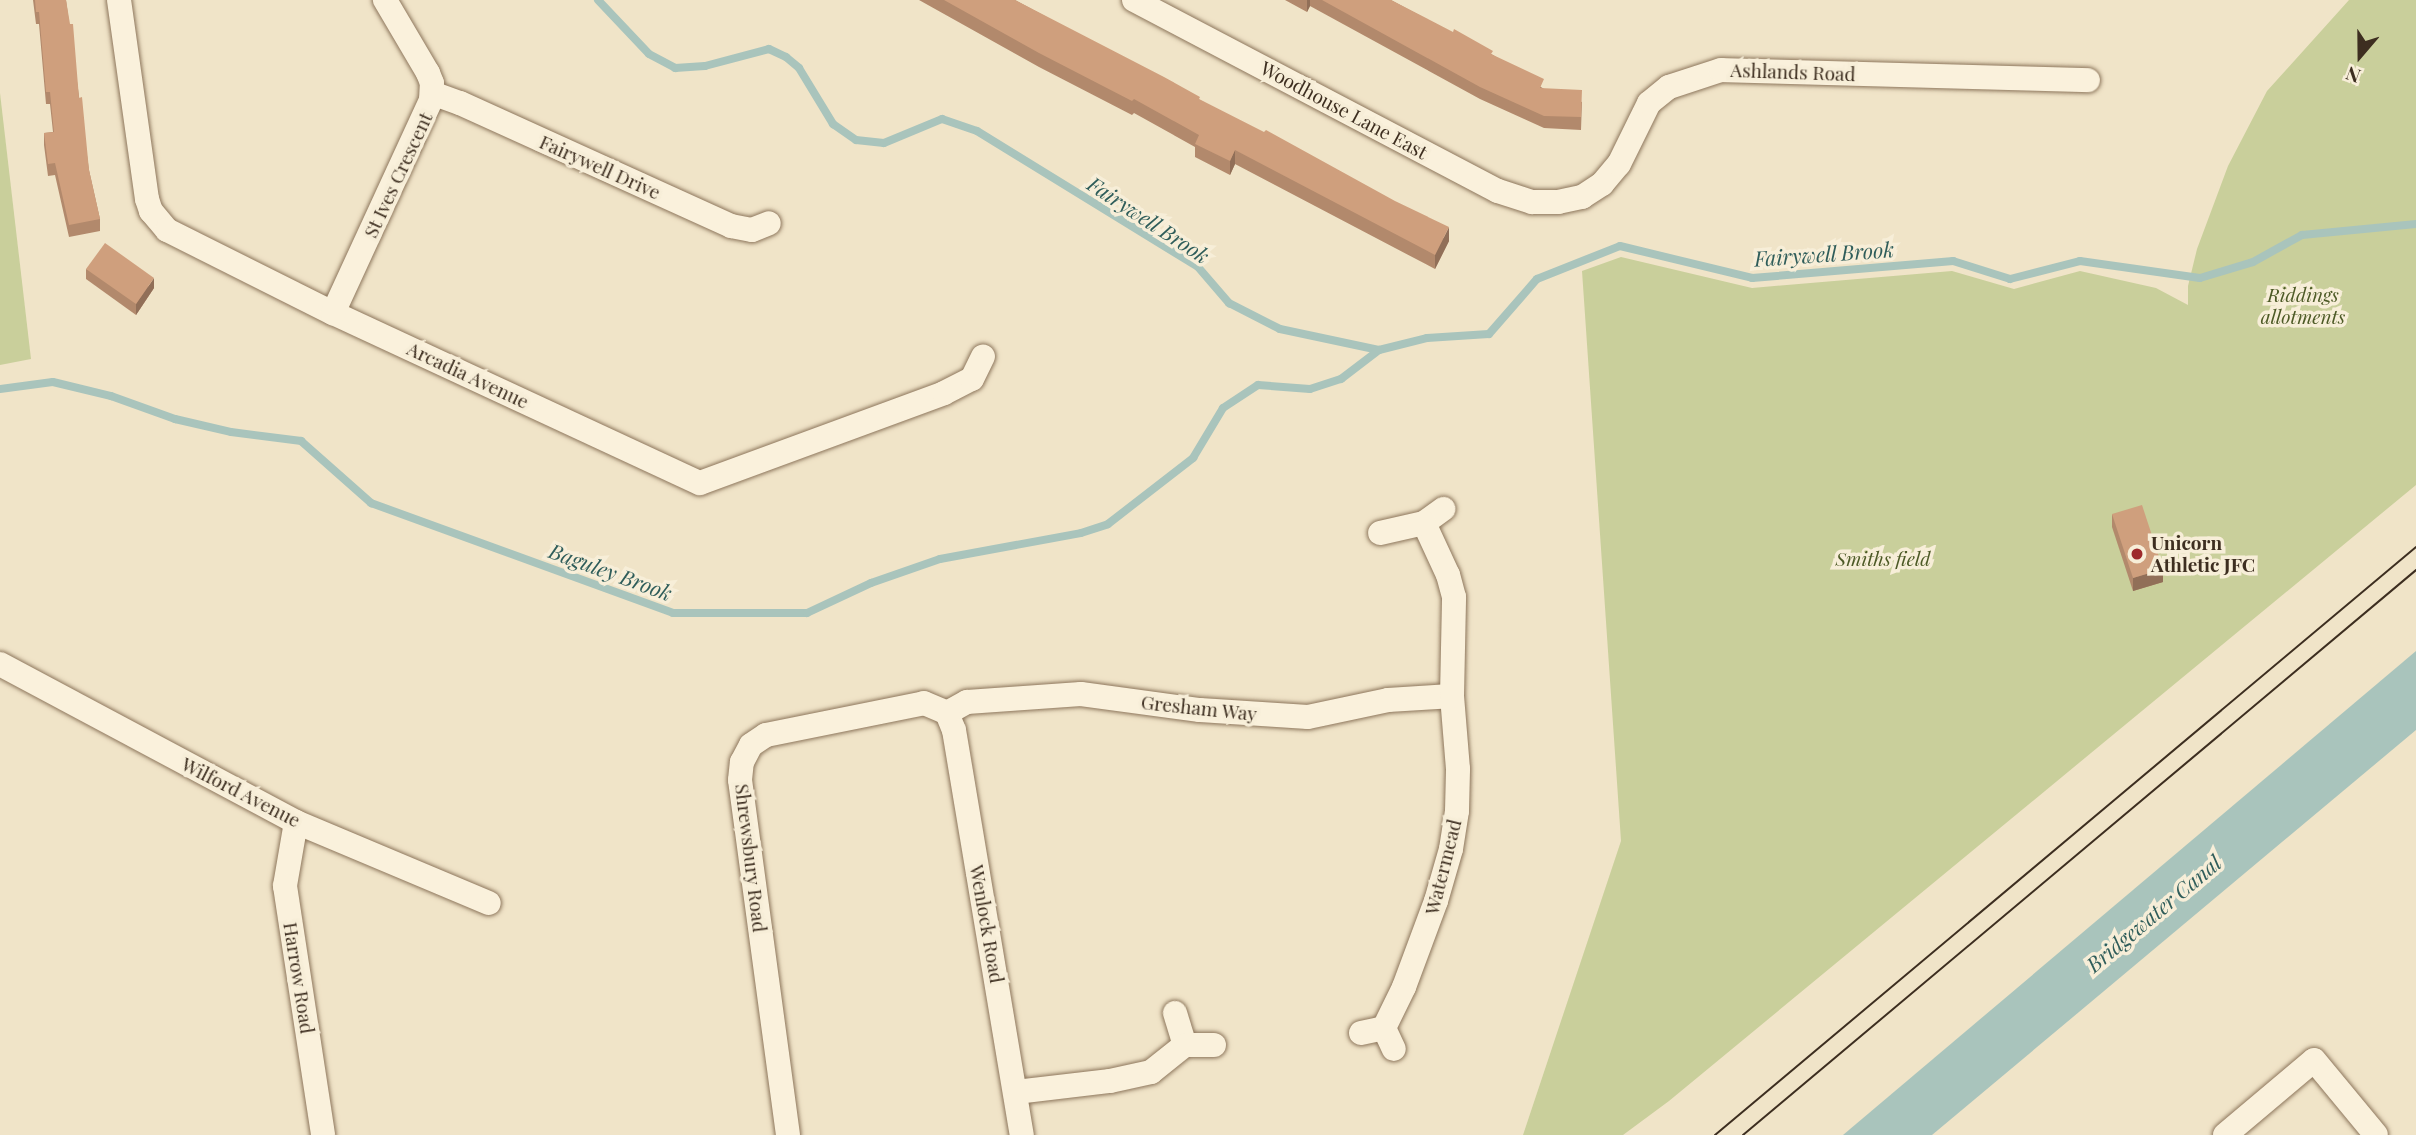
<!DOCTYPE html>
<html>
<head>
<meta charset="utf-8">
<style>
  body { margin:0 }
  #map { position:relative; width:2416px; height:1135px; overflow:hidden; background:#f0e4c8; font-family:"Playfair Display",serif }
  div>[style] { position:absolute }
  .green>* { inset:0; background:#c9cf9b }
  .water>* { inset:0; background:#a9c4bc }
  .stream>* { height:8px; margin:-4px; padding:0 4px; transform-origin:4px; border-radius:4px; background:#a9c4bc }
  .roads { filter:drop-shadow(0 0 2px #8d765c) drop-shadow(0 0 2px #8d765c) }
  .minor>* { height:24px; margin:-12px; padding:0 12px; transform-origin:12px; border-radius:12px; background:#faf1dc }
  .tram>* { height:2px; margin:-1px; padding:0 1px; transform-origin:1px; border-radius:1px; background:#3d2e20 }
  .wall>* { inset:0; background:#b2896c }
  .shaded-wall>* { inset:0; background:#916f58 }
  .building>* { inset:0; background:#cf9f7d }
  .dots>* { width:19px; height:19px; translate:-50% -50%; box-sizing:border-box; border:4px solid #f7eed8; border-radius:50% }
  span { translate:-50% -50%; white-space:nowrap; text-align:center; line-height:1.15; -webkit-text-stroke:7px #f7eed8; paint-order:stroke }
  .street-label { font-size:19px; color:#3d2e20 }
  .park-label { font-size:19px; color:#4d5a26; font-style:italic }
  .poi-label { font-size:19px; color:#3d2e20; font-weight:700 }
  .left { translate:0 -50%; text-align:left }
  .water-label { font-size:21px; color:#2f5d5a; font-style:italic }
  .north { position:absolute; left:2325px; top:21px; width:70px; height:70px; -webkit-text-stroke:5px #f7eed8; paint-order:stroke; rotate:200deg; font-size:19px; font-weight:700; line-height:28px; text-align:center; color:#3d2e20 }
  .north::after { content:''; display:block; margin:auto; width:24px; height:32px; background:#3d2e20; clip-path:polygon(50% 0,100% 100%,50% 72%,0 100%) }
</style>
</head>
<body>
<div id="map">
  <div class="green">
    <i style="clip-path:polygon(2349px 0,2416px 0,2416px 485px,1669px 1101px,1623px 1135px,1523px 1135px,1621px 841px,1582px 271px,1621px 257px,1752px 288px,1952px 271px,2014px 289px,2080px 271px,2156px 288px,2188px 305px,2188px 286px,2197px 249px,2228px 166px,2267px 91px)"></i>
    <i style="clip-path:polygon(0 93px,31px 359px,0 365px)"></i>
  </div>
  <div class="water">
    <i style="clip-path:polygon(2416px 651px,2416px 730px,1932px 1135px,1843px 1135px)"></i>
  </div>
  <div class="stream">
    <i style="left:598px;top:0;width:74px;rotate:46.6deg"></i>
    <i style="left:649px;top:54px;width:30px;rotate:28deg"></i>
    <i style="left:675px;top:68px;width:30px;rotate:-4deg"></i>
    <i style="left:705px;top:66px;width:66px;rotate:-14.9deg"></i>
    <i style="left:769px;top:49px;width:19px;rotate:25deg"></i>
    <i style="left:786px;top:57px;width:17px;rotate:40deg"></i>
    <i style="left:799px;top:68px;width:66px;rotate:58.7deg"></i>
    <i style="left:833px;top:124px;width:28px;rotate:35deg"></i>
    <i style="left:856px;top:140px;width:28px;rotate:6deg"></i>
    <i style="left:884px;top:143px;width:63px;rotate:-22.5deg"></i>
    <i style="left:942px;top:119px;width:37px;rotate:19deg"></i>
    <i style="left:977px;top:131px;width:259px;rotate:31.6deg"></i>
    <i style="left:1198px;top:267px;width:48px;rotate:49.3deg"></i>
    <i style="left:1229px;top:303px;width:57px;rotate:27deg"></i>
    <i style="left:1280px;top:329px;width:101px;rotate:12deg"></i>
    <i style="left:1379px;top:350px;width:49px;rotate:-14deg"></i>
    <i style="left:1427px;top:338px;width:62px;rotate:-3.7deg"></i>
    <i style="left:1489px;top:334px;width:73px;rotate:-48.9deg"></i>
    <i style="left:1537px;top:279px;width:89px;rotate:-21.7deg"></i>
    <i style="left:1620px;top:246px;width:136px;rotate:13.6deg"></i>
    <i style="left:1752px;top:278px;width:202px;rotate:-4.8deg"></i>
    <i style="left:1953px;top:261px;width:60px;rotate:17.5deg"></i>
    <i style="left:2010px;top:279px;width:72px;rotate:-14.4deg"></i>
    <i style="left:2080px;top:261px;width:121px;rotate:8.1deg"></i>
    <i style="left:2200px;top:278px;width:55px;rotate:-16.8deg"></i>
    <i style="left:2253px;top:262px;width:56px;rotate:-28.9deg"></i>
    <i style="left:2302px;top:235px;width:115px;rotate:-5.5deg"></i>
    <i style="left:0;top:389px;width:53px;rotate:-7.5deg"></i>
    <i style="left:53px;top:382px;width:60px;rotate:13.6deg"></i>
    <i style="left:111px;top:396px;width:68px;rotate:19.8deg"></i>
    <i style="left:175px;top:419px;width:57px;rotate:13.1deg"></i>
    <i style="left:231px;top:432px;width:71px;rotate:7.3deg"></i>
    <i style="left:301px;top:441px;width:94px;rotate:41.5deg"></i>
    <i style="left:371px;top:503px;width:321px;rotate:20deg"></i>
    <i style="left:673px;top:613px;width:134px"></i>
    <i style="left:807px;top:613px;width:71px;rotate:-25.1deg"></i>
    <i style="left:871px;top:583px;width:73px;rotate:-19.2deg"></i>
    <i style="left:940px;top:559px;width:143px;rotate:-10.4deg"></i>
    <i style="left:1081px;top:533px;width:28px;rotate:-18deg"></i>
    <i style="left:1108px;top:524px;width:108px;rotate:-37.8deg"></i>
    <i style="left:1193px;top:458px;width:58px;rotate:-59deg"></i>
    <i style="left:1223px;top:408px;width:42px;rotate:-33.3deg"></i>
    <i style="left:1258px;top:385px;width:52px;rotate:4.4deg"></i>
    <i style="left:1310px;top:389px;width:33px;rotate:-18deg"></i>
    <i style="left:1341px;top:379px;width:48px;rotate:-37.3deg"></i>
  </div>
  <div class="roads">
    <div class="minor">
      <i style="left:119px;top:0;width:201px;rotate:82deg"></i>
      <i style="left:147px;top:199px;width:13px;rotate:72deg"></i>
      <i style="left:151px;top:211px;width:25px;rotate:50deg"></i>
      <i style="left:167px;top:230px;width:186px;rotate:26.6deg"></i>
      <i style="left:333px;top:313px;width:404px;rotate:24.9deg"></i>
      <i style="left:700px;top:483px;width:260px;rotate:-20.2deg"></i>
      <i style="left:944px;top:393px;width:31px;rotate:-27deg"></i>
      <i style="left:972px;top:379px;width:25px;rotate:-64deg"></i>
      <i style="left:1134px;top:0;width:411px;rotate:27.7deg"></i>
      <i style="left:1498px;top:191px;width:36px;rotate:18deg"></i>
      <i style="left:1532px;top:202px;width:26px"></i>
      <i style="left:1558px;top:202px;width:25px;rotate:-12deg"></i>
      <i style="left:1582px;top:197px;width:24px;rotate:-33deg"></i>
      <i style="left:1602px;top:184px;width:26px;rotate:-50deg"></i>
      <i style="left:1619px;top:164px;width:68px;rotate:-63.8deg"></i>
      <i style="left:1649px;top:103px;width:26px;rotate:-39deg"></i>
      <i style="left:1669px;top:87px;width:55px;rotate:-18.1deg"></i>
      <i style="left:1721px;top:70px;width:367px;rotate:1.6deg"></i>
      <i style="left:432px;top:93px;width:30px;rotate:20deg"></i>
      <i style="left:460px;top:103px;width:298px;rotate:24.4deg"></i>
      <i style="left:731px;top:226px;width:21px;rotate:11deg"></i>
      <i style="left:752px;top:230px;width:18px;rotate:-22deg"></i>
      <i style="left:333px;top:313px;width:234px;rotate:-65.3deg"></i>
      <i style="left:431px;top:100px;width:17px;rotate:-87deg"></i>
      <i style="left:432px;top:83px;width:11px;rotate:-112deg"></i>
      <i style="left:428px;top:73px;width:85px;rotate:-120.5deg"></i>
      <i style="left:1424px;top:523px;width:24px;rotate:-36deg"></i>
      <i style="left:0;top:664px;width:336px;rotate:28.1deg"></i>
      <i style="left:296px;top:822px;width:209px;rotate:22.8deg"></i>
      <i style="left:947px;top:713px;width:23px;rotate:-29deg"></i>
      <i style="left:967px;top:702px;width:114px;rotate:-4deg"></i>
      <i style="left:1081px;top:694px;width:120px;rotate:7.7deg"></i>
      <i style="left:1200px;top:710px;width:108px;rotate:3.7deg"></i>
      <i style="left:1308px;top:717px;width:82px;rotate:-12deg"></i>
      <i style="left:1388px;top:700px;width:64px;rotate:-3.6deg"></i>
      <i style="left:947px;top:713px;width:18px;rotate:68deg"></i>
      <i style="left:954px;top:730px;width:411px;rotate:80.5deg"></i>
      <i style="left:296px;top:822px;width:65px;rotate:99.8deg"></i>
      <i style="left:285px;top:886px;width:252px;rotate:81.3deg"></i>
      <i style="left:1175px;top:1013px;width:34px;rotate:73deg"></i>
      <i style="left:1384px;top:1028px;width:23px;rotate:65deg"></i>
      <i style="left:1361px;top:1033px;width:24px;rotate:-12deg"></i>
      <i style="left:1384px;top:1028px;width:46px;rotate:-64deg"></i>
      <i style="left:1404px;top:987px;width:92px;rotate:-69.6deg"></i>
      <i style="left:1436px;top:901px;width:54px;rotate:-73.9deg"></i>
      <i style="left:1451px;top:849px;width:38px;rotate:-81deg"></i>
      <i style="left:1457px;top:811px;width:42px;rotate:-88.6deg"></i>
      <i style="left:1458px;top:769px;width:73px;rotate:-94.7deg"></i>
      <i style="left:1452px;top:696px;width:99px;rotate:-88.8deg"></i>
      <i style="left:1454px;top:597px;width:23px;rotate:-105deg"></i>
      <i style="left:1448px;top:575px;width:57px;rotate:-114.8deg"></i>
      <i style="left:1424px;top:523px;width:45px;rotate:167.2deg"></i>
      <i style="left:1016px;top:1092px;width:95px;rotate:-6.7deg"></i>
      <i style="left:1110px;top:1081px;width:42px;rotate:-12.4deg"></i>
      <i style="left:1151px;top:1072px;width:43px;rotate:-38.5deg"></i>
      <i style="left:1185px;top:1045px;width:29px"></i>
      <i style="left:788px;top:1135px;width:358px;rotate:-97.7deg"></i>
      <i style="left:740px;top:780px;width:18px;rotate:-84deg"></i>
      <i style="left:742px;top:762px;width:19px;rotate:-62deg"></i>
      <i style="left:751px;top:745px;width:18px;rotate:-34deg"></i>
      <i style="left:766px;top:735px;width:161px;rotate:-11.4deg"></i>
      <i style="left:924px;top:703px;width:25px;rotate:23deg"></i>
      <i style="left:2225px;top:1135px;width:116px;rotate:-40.1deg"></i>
      <i style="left:2314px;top:1060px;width:97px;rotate:50.4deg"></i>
    </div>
  </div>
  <div class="tram">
    <i style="left:1715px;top:1135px;width:915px;rotate:-39.99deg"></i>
    <i style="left:1743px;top:1135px;width:879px;rotate:-40.01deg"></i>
  </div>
  <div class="wall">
    <i style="clip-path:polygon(33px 0,66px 0,89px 170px,100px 219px,100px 231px,69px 237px,55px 175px,48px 176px,44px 145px,44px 133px,53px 132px,50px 104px,46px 104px,39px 24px,36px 24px)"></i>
    <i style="clip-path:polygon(919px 0,1015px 0,1200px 100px,1449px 241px,1435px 269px,1235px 164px,1230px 175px,1195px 157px,1195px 147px,1134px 113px,1132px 115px,1039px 67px)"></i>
    <i style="clip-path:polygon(1285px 0,1391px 0,1493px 55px,1544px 89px,1582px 102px,1581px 130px,1544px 128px,1480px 99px,1310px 6px,1307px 12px)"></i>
    <i style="clip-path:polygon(86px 269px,154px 288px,136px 315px,86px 279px)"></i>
    <i style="clip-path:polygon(2112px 514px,2163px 582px,2133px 591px,2112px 527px)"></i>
  </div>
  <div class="shaded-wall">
    <i style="clip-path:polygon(1307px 0,1310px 0,1310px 6px,1307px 12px)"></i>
    <i style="clip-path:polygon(1235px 150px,1235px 164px,1230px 175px,1230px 161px)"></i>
    <i style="clip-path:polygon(1449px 227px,1449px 241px,1435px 269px,1435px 255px)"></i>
    <i style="clip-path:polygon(154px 278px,154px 288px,136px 315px,136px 304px)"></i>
    <i style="clip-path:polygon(2163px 569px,2163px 582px,2133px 591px,2133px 578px)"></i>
  </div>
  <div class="building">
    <i style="clip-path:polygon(35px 0,66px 0,70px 24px,73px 24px,79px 98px,82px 97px,89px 170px,100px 219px,69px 225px,55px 163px,48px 164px,44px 133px,54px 132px,50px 92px,46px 92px,39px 12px,36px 12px)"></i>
    <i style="clip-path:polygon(944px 0,1015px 0,1164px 77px,1200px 97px,1199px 99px,1264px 132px,1266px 130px,1395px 201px,1449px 227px,1435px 255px,1235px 150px,1230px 161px,1195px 144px,1199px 135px,1134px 99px,1132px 101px,1039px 53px)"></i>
    <i style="clip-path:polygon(1322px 0,1391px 0,1453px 32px,1454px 29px,1493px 51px,1491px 54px,1544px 79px,1540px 88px,1582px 90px,1581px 117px,1544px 116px,1480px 87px)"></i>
    <i style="clip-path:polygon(105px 243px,154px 278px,136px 304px,86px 269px)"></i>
    <i style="clip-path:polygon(2142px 505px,2163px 569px,2133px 578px,2112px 514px)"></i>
  </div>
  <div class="dots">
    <i style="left:2137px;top:554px;background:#9e2a2b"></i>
  </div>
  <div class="street-label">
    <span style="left:1793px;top:72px;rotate:2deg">Ashlands Road</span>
    <span style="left:1344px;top:110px;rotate:28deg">Woodhouse Lane East</span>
    <span style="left:600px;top:167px;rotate:24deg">Fairywell Drive</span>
    <span style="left:398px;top:175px;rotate:-65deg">St Ives Crescent</span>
    <span style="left:468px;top:375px;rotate:25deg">Arcadia Avenue</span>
    <span style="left:1199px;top:708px;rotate:6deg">Gresham Way</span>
    <span style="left:241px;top:792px;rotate:27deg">Wilford Avenue</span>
    <span style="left:751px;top:858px;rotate:83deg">Shrewsbury Road</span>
    <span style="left:1443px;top:867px;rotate:-76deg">Watermead</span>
    <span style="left:987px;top:924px;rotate:80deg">Wenlock Road</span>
    <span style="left:299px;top:978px;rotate:81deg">Harrow Road</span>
  </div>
  <div class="park-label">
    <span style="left:2303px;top:306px">Riddings<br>allotments</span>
    <span style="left:1883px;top:559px">Smiths field</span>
  </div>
  <div class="poi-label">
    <span class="left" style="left:2151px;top:554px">Unicorn<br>Athletic JFC</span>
  </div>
  <div class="water-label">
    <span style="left:1149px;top:219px;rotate:33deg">Fairywell Brook</span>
    <span style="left:1824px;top:253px;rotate:-4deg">Fairywell Brook</span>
    <span style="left:611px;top:571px;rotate:20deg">Baguley Brook</span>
    <span style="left:2153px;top:913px;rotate:-40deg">Bridgewater Canal</span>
  </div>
  <div class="north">N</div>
</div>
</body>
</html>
